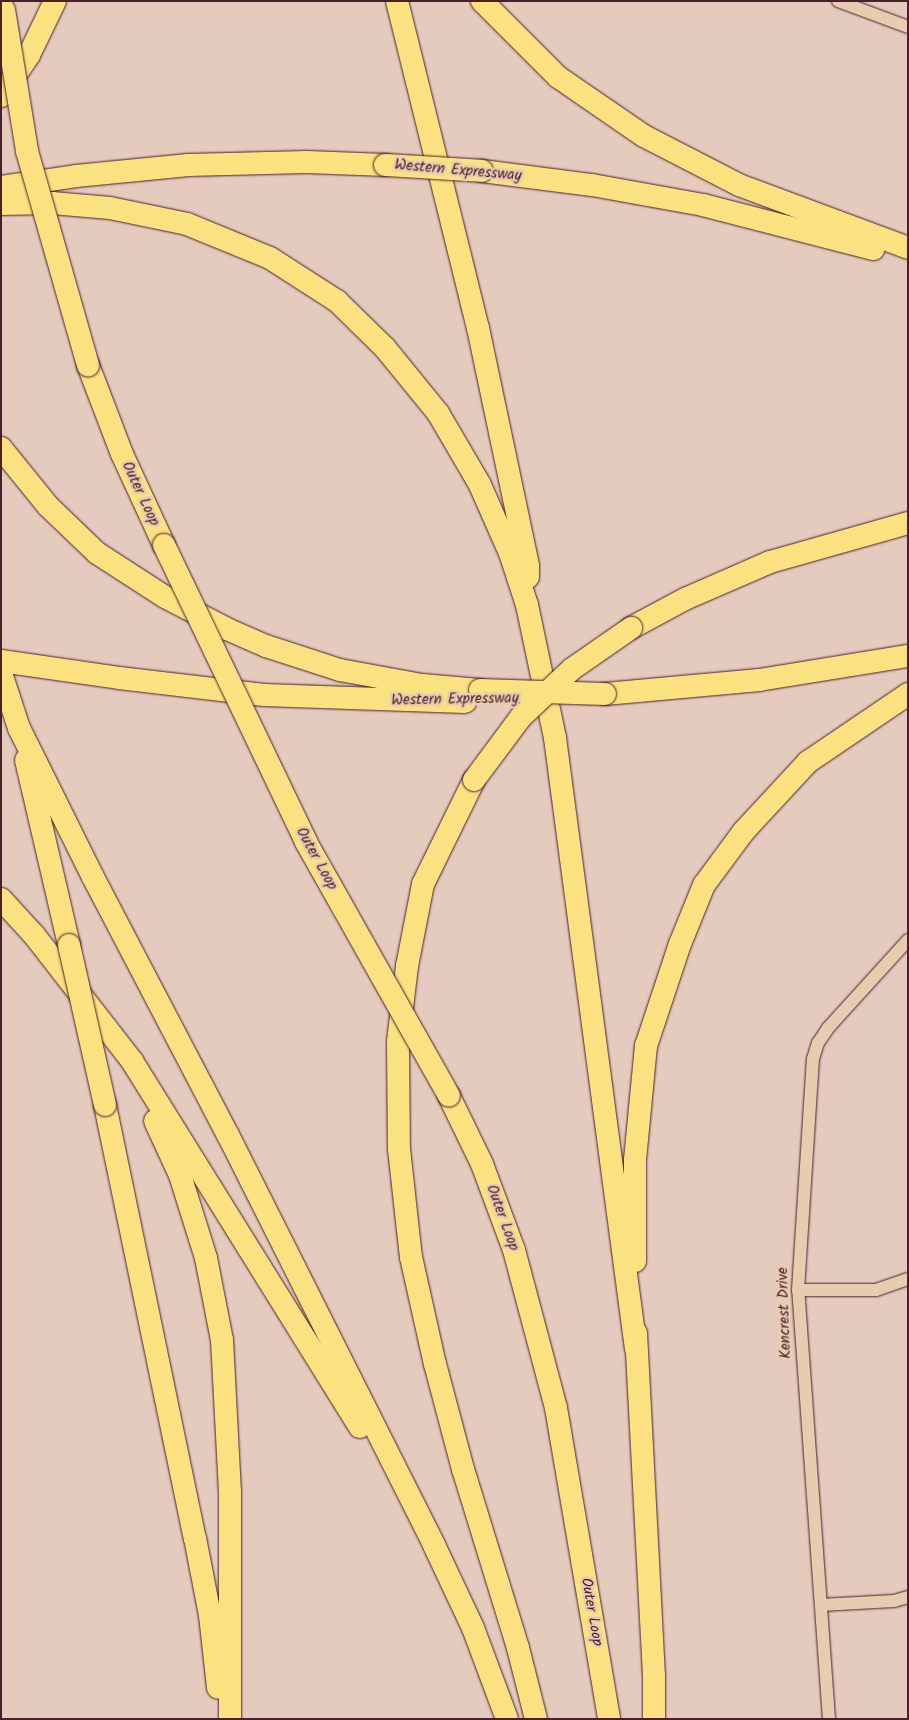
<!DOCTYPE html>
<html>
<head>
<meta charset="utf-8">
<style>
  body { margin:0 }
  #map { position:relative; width:909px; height:1720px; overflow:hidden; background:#e5cbbe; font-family:Kalam,sans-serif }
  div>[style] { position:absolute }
  .roads { filter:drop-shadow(0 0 1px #4a1f2b) drop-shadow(0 0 1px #4a1f2b) }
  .street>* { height:12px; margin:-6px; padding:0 6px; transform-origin:6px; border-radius:6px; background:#e8ccaf }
  .highway>* { height:22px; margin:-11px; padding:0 11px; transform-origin:11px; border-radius:11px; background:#fbe180 }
  .bridges { filter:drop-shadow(0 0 1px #4a1f2b) drop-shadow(0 0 1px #4a1f2b) }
  .highway-bridge>* { height:22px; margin:-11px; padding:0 11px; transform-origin:11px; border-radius:11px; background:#fbe180 }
  span { translate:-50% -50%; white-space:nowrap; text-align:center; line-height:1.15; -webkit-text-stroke:5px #e8ccaf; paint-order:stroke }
  .street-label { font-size:15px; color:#4a1f2b }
  .frame { position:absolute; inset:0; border:2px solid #4a1f2b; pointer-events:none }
</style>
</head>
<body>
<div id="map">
  <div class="roads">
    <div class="street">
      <i style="left:838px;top:1px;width:75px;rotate:20.4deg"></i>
      <i style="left:798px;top:1290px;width:78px"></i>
      <i style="left:876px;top:1290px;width:34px;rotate:-19deg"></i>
      <i style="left:821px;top:1605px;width:73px;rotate:-3.1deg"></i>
      <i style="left:894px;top:1601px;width:15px;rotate:-16deg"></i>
      <i style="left:829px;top:1719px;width:430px;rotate:-94.1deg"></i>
      <i style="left:798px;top:1290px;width:231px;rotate:-86.3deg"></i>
      <i style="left:813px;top:1059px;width:17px;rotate:-73deg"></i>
      <i style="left:818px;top:1043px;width:18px;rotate:-56deg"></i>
      <i style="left:828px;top:1028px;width:119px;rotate:-47.7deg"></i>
    </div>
    <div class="highway">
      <i style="left:397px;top:1px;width:337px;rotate:76.1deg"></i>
      <i style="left:478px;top:328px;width:243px;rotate:78.1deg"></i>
      <i style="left:528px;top:566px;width:11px;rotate:90deg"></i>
      <i style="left:482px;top:1px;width:107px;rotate:45deg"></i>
      <i style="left:558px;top:77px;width:104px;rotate:34.5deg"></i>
      <i style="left:644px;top:136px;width:107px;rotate:27.3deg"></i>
      <i style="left:739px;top:185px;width:180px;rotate:20.4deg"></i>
      <i style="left:1px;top:96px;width:50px;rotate:-55.7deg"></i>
      <i style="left:29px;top:55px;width:60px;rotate:-64.3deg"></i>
      <i style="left:482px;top:171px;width:111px;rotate:7.3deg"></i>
      <i style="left:592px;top:185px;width:113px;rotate:10.2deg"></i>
      <i style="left:703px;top:205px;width:176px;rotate:14.5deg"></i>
      <i style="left:1px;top:187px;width:76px;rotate:-8.3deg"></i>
      <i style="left:76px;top:176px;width:113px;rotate:-5.6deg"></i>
      <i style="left:188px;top:165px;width:119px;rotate:-1.4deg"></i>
      <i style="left:307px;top:162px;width:78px;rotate:2.2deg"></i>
      <i style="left:1px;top:204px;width:51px;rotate:-1.1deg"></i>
      <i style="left:52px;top:203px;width:58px;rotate:4.9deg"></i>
      <i style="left:110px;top:208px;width:79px;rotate:11.7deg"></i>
      <i style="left:187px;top:224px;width:90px;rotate:22.3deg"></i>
      <i style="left:270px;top:258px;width:80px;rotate:32.7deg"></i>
      <i style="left:337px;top:301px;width:67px;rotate:44.4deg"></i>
      <i style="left:385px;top:348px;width:84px;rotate:50.8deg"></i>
      <i style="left:438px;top:413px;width:83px;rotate:59.7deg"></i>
      <i style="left:480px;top:485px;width:74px;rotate:66.2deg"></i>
      <i style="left:510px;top:553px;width:55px;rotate:71.9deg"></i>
      <i style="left:527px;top:605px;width:136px;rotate:78.1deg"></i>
      <i style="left:555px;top:738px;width:616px;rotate:82.45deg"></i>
      <i style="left:88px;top:365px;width:95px;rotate:69.1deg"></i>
      <i style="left:122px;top:454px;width:100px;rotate:65.2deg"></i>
      <i style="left:1px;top:448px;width:75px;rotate:51deg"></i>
      <i style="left:48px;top:506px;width:68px;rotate:43.8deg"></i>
      <i style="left:97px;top:553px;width:81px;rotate:32.9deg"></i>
      <i style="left:165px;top:597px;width:70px;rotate:27.3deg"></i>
      <i style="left:227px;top:629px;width:43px;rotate:23.6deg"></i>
      <i style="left:266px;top:646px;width:78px;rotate:18deg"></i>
      <i style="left:340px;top:670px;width:83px;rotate:10.4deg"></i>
      <i style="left:422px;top:685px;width:58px;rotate:4.9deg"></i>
      <i style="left:631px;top:628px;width:61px;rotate:-28.2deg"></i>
      <i style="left:685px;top:599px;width:93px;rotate:-23.5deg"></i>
      <i style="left:770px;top:562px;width:143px;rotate:-15.8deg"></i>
      <i style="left:1px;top:661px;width:119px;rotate:8.2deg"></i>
      <i style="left:119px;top:678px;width:146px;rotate:6.7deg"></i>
      <i style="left:264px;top:695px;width:201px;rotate:2deg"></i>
      <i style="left:1px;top:673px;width:58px;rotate:71.9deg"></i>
      <i style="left:19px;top:728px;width:166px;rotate:63.6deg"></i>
      <i style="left:93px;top:877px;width:291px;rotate:62.4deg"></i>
      <i style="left:228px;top:1135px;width:459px;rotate:63.3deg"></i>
      <i style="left:434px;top:1545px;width:92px;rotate:64.8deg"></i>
      <i style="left:473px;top:1628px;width:97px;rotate:69.5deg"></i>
      <i style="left:605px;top:694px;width:155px;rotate:-5.2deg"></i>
      <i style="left:759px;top:680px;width:151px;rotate:-9.2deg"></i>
      <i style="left:26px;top:760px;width:190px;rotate:76.9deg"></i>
      <i style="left:474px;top:780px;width:116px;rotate:116.1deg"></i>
      <i style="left:423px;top:884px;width:84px;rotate:101deg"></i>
      <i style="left:407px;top:966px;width:77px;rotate:96.8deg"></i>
      <i style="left:398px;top:1042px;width:107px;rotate:89.5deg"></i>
      <i style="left:399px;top:1149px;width:109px;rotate:83.7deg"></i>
      <i style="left:411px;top:1257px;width:110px;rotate:77.4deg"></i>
      <i style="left:435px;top:1364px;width:109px;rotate:75.1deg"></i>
      <i style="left:463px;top:1469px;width:187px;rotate:72.9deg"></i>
      <i style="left:518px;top:1648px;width:73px;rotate:75.8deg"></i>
      <i style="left:1px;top:899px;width:49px;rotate:47.5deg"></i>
      <i style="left:34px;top:935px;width:160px;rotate:52.1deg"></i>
      <i style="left:132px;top:1061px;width:431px;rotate:58.1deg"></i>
      <i style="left:449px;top:1096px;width:76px;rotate:64.1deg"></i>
      <i style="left:482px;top:1164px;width:92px;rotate:69.6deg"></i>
      <i style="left:514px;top:1250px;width:163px;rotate:75.1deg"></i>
      <i style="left:556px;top:1408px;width:315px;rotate:80.3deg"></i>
      <i style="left:105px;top:1105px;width:442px;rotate:78.3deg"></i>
      <i style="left:195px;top:1538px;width:78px;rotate:79deg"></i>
      <i style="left:210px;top:1615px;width:73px;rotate:83.7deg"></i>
      <i style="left:155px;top:1121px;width:60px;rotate:65.2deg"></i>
      <i style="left:180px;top:1175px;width:87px;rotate:72.6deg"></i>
      <i style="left:206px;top:1258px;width:84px;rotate:79deg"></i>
      <i style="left:222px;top:1340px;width:152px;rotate:87deg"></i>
      <i style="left:230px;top:1492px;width:227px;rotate:90deg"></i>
      <i style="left:635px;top:1261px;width:101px;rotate:-90deg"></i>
      <i style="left:635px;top:1160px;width:115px;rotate:-84.5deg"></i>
      <i style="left:646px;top:1046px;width:108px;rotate:-71.6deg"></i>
      <i style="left:680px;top:944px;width:64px;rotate:-67.9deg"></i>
      <i style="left:704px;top:885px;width:67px;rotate:-53.5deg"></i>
      <i style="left:744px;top:831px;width:94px;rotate:-47.2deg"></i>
      <i style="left:808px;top:762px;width:121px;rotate:-34.2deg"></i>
      <i style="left:636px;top:1333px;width:343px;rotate:87deg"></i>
      <i style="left:654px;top:1676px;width:43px;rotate:90deg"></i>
    </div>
  </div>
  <div class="bridges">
    <div class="highway-bridge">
      <i style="left:4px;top:10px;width:143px;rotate:80.7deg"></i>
      <i style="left:27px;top:151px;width:223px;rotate:74.1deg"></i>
      <i style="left:385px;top:165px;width:97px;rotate:3.5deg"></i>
      <i style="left:164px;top:545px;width:329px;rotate:64.4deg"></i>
      <i style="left:306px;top:842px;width:291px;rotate:60.6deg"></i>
      <i style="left:480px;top:690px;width:125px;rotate:1.8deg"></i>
      <i style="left:474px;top:780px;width:79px;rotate:-53.3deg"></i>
      <i style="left:521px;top:717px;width:70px;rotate:-43.3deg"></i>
      <i style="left:572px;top:669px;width:72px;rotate:-34.8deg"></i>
      <i style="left:69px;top:945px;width:164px;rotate:77.3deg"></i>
    </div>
  </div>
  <div class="street-label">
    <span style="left:458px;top:171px;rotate:5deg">Western Expressway</span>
    <span style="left:140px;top:494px;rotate:65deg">Outer Loop</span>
    <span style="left:455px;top:700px;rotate:-1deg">Western Expressway</span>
    <span style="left:316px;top:859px;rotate:61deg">Outer Loop</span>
    <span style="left:502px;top:1218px;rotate:70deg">Outer Loop</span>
    <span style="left:785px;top:1313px;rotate:-92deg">Kencrest Drive</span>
    <span style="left:591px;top:1612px;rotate:80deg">Outer Loop</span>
  </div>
  <div class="frame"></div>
</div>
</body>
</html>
